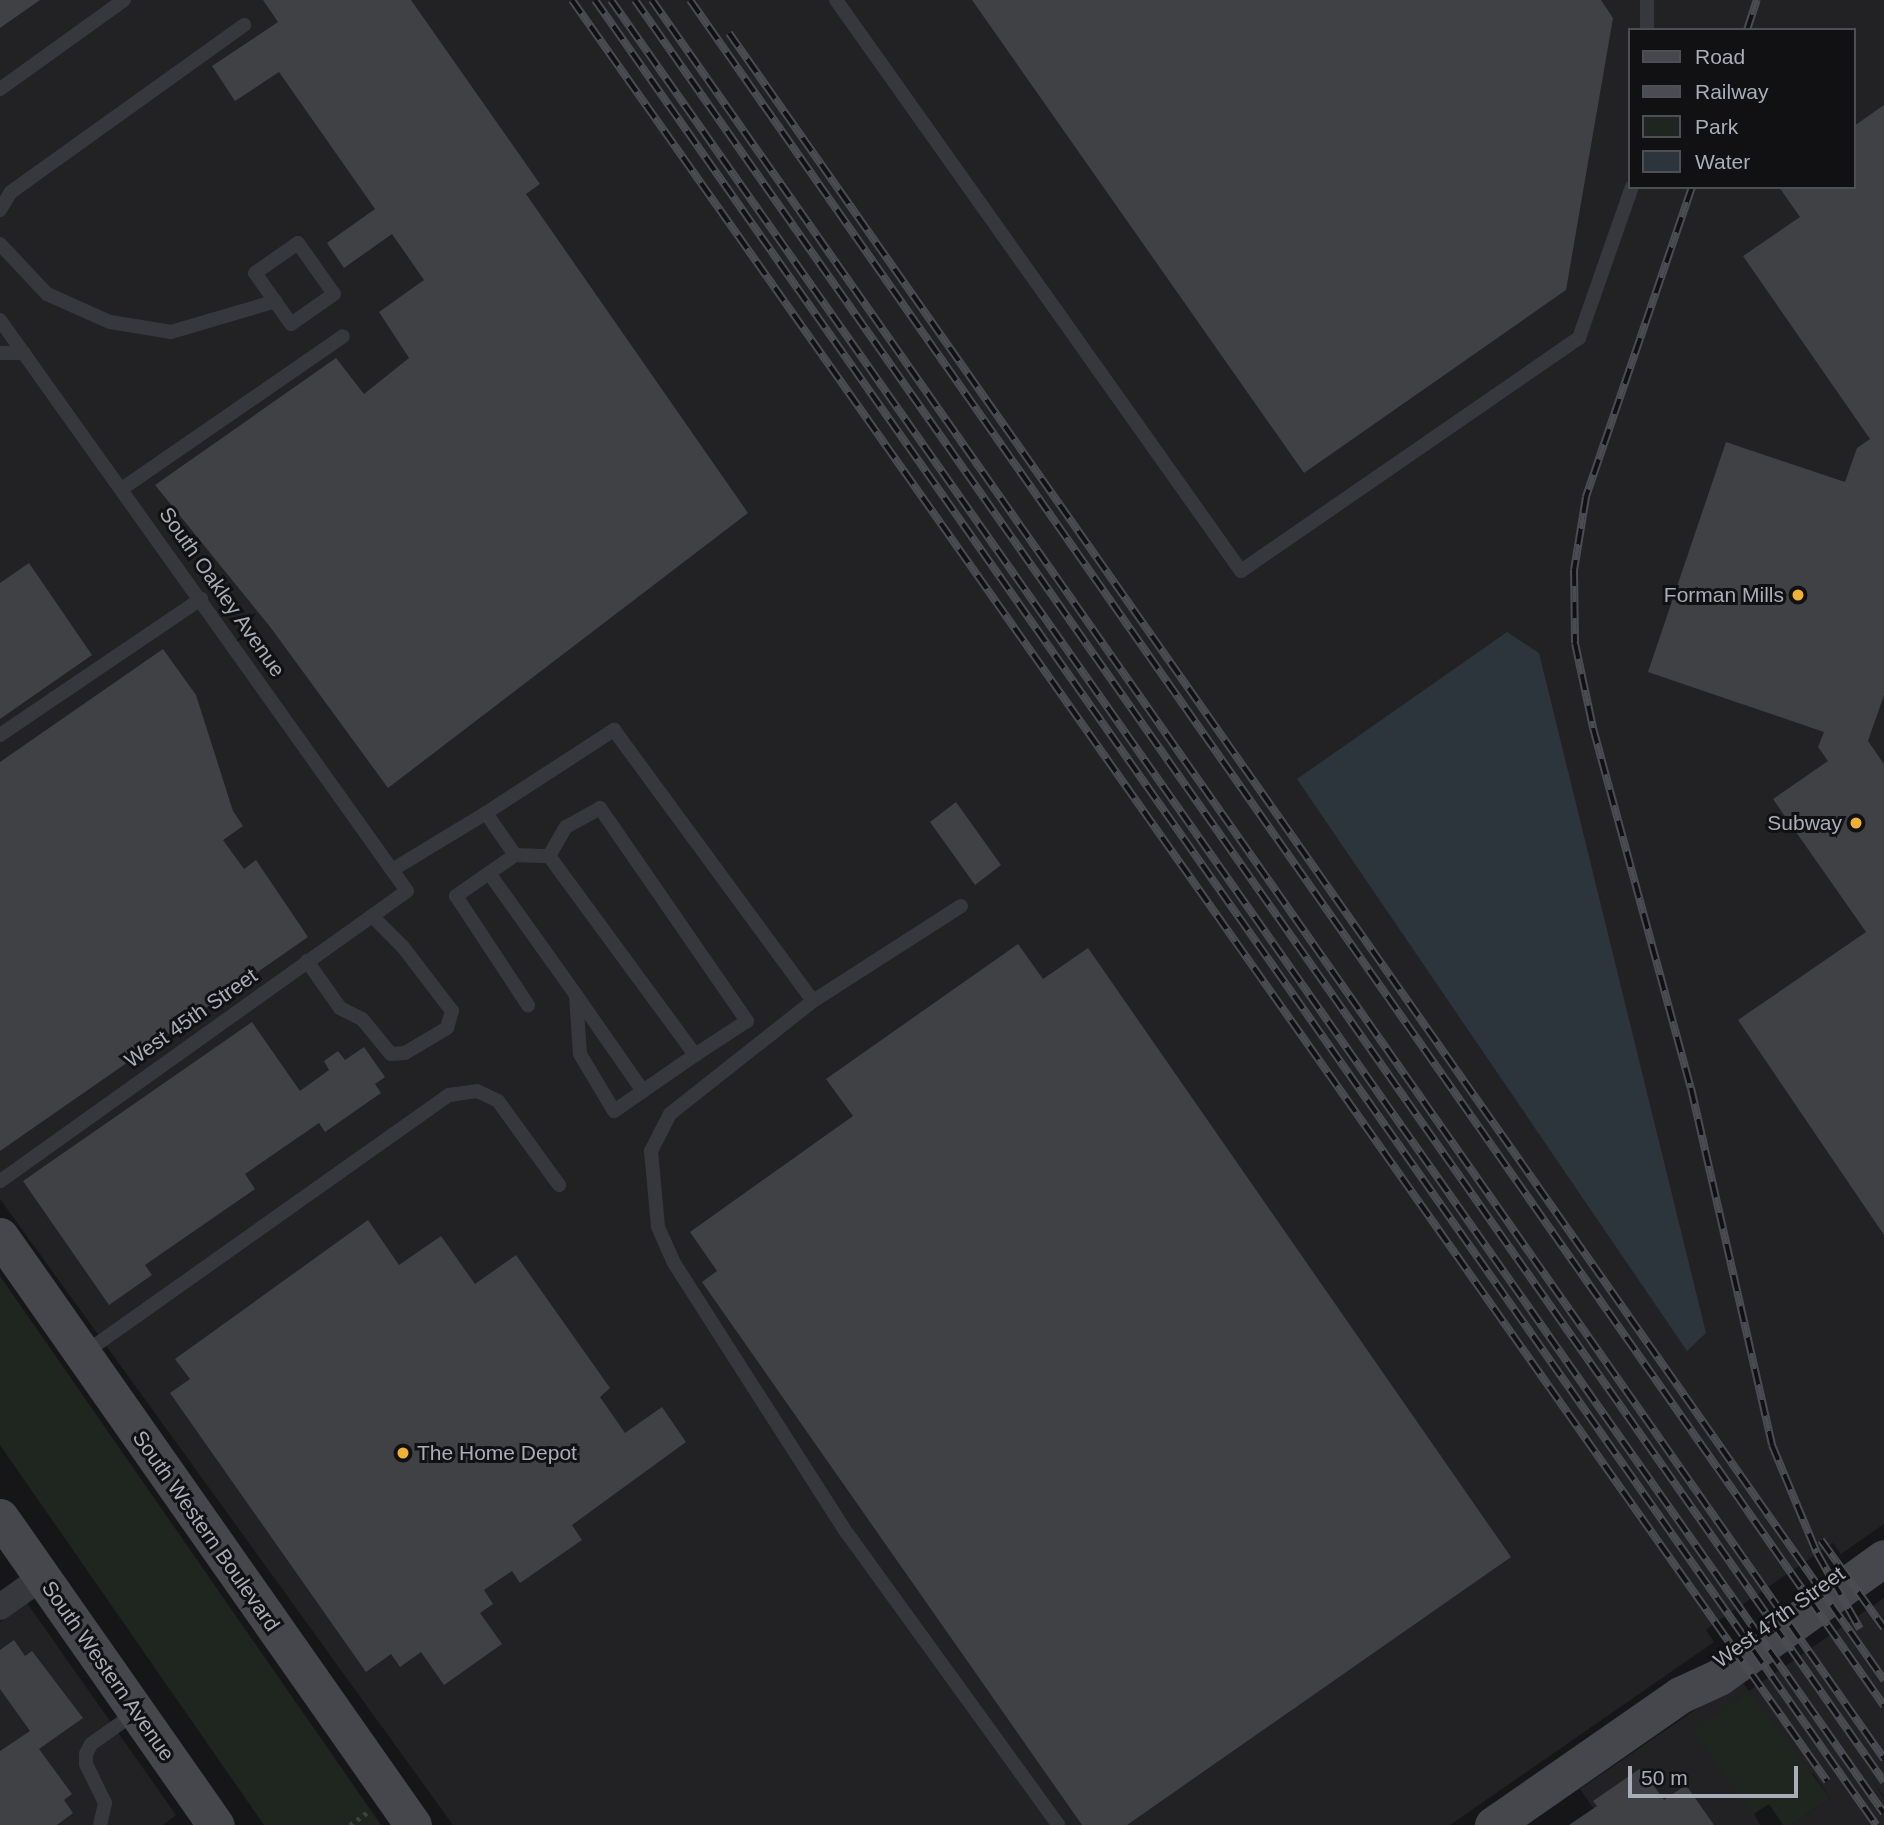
<!DOCTYPE html>
<html>
<head>
<meta charset="utf-8">
<style>
  body { margin:0 }
  #map { position:relative; width:1884px; height:1825px; overflow:hidden; background:#161618; font-family:Helvetica,sans-serif }
  div>[style] { position:absolute }
  .built>* { inset:0; background:#222225 }
  .green>* { inset:0; background:#1e261f }
  .water>* { inset:0; background:#2c353c }
  .building>* { inset:0; background:#404145 }
  .path>* { height:4.5px; margin-top:-2.25px; transform-origin:0; background:repeating-linear-gradient(90deg,#3d3f44 0 3.5px,transparent 0 8.5px) }
  .lane>* { height:14px; margin:-7px; padding:0 7px; transform-origin:7px; border-radius:7px; background:#37383d }
  .street>* { height:26px; margin:-13px; padding:0 13px; transform-origin:13px; border-radius:13px; background:#37383d }
  .secondary>* { height:37px; margin:-18.5px; padding:0 18.5px; transform-origin:18.5px; border-radius:18.5px; background:#45474d }
  .rail>* { height:8px; margin-top:-4px; transform-origin:0; background:repeating-linear-gradient(90deg,#111113 0 16px,#4a4c52 0 32px); box-sizing:border-box; border-block:2px solid #4a4c52 }
  .dots>* { width:19px; height:19px; translate:-50% -50%; box-sizing:border-box; border:4px solid #111113; border-radius:50% }
  span { translate:-50% -50%; white-space:nowrap; text-align:center; line-height:1.15; -webkit-text-stroke:6px #111113; paint-order:stroke }
  .street-label { font-size:21px; color:#a8adb8 }
  .poi-label { font-size:21px; color:#a8adb8 }
  .right { translate:-100% -50%; text-align:right }
  .left { translate:0 -50%; text-align:left }
  .legend { position:absolute; left:1628px; top:28px; width:228px; height:161px; box-sizing:border-box; background:#111113; border:2px solid #4d4f55; margin:0; padding:9px 12px; list-style:none; font-size:21px; color:#a8adb8 }
  .legend li { display:flex; align-items:center; gap:14px; height:35px }
  .legend b { width:35px; border:2px solid #4d4f55 }
  .scale { position:absolute; left:1628px; top:1766px; width:170px; height:32px; box-sizing:border-box; border:4px solid #a8adb8; border-top:0; padding-left:9px; font-size:21px; line-height:24px; white-space:nowrap; color:#a8adb8; -webkit-text-stroke:5px #111113; paint-order:stroke }
</style>
</head>
<body>
<div id="map">
  <div class="built">
    <i style="clip-path:polygon(evenodd,0 0,1884px 0,1884px 1524px,1841px 1554px,1833px 1543px,1718px 1621px,1706px 1630px,1714px 1642px,1450px 1825px,453px 1825px,0 1199px,0 0,1630px 30px,1854px 30px,1854px 187px,1630px 187px,1630px 30px)"></i>
    <i style="clip-path:polygon(1884px 1598px,1884px 1796px,1873px 1782px,1884px 1798px,1884px 1825px,1791px 1825px,1830px 1798px,1813px 1773px,1754px 1814px,1760px 1825px,1605px 1825px,1580px 1789px,1740px 1679px,1749px 1691px)"></i>
    <i style="clip-path:polygon(27px 1603px,176px 1815px,163px 1825px,0 1825px,0 1622px)"></i>
  </div>
  <div class="green">
    <i style="clip-path:polygon(0 1276px,381px 1825px,264px 1825px,0 1445px)"></i>
    <i style="clip-path:polygon(1749px 1691px,1830px 1798px,1791px 1825px,1783px 1825px,1769px 1804px,1753px 1814px,1694px 1731px)"></i>
  </div>
  <div class="water">
    <i style="clip-path:polygon(1507px 632px,1539px 653px,1706px 1333px,1687px 1351px,1297px 779px)"></i>
  </div>
  <div class="building">
    <i style="clip-path:polygon(0 0,40px 0,0 28px)"></i>
    <i style="clip-path:polygon(263px 0,411px 0,540px 184px,526px 194px,748px 513px,388px 788px,271px 628px,155px 485px,336px 358px,364px 394px,409px 358px,379px 312px,424px 280px,392px 234px,344px 268px,327px 243px,375px 209px,279px 72px,235px 101px,212px 66px,278px 22px)"></i>
    <i style="clip-path:polygon(972px 0,1601px 0,1613px 18px,1566px 290px,1304px 473px)"></i>
    <i style="clip-path:polygon(1884px 105px,1884px 695px,1868px 741px,1884px 764px,1884px 1235px,1738px 1020px,1866px 932px,1773px 799px,1828px 761px,1818px 747px,1824px 732px,1648px 672px,1726px 442px,1845px 482px,1857px 448px,1870px 439px,1743px 256px,1800px 217px,1779px 187px,1854px 187px,1854px 126px)"></i>
    <i style="clip-path:polygon(29px 563px,92px 655px,0 719px,0 583px)"></i>
    <i style="clip-path:polygon(163px 649px,196px 695px,233px 811px,243px 826px,223px 840px,244px 869px,256px 860px,308px 937px,0 1151px,0 762px)"></i>
    <i style="clip-path:polygon(956px 802px,1001px 865px,975px 885px,930px 822px)"></i>
    <i style="clip-path:polygon(1018px 944px,1043px 979px,1088px 948px,1511px 1557px,1127px 1825px,1082px 1825px,702px 1282px,717px 1271px,690px 1232px,853px 1116px,826px 1079px)"></i>
    <i style="clip-path:polygon(252px 1022px,300px 1091px,329px 1070px,324px 1061px,338px 1051px,345px 1060px,364px 1047px,385px 1077px,375px 1084px,381px 1093px,325px 1132px,319px 1123px,245px 1174px,255px 1189px,145px 1265px,152px 1275px,109px 1305px,23px 1181px)"></i>
    <i style="clip-path:polygon(368px 1220px,399px 1265px,441px 1236px,475px 1284px,516px 1255px,610px 1388px,600px 1397px,625px 1433px,662px 1407px,686px 1442px,572px 1525px,582px 1540px,520px 1583px,512px 1571px,484px 1590px,493px 1604px,480px 1613px,502px 1644px,444px 1685px,421px 1652px,400px 1667px,391px 1654px,366px 1672px,170px 1393px,190px 1379px,175px 1359px)"></i>
    <i style="clip-path:polygon(14px 1640px,25px 1656px,32px 1651px,83px 1718px,39px 1749px,72px 1794px,64px 1800px,73px 1813px,57px 1825px,0 1825px,0 1751px,30px 1731px,0 1689px,0 1650px)"></i>
    <i style="clip-path:polygon(1641px 1768px,1664px 1800px,1686px 1785px,1714px 1825px,1569px 1825px,1597px 1806px,1593px 1801px)"></i>
  </div>
  <div class="path">
    <i style="left:350px;top:1825px;width:24px;rotate:-36deg"></i>
  </div>
  <div class="lane">
    <i style="left:836px;top:0;width:700px;rotate:54.65deg"></i>
    <i style="left:1241px;top:571px;width:411px;rotate:-34.6deg"></i>
    <i style="left:1579px;top:338px;width:160px;rotate:-70.7deg"></i>
    <i style="left:1647px;top:0;width:30px;rotate:90deg"></i>
    <i style="left:0;top:89px;width:153px;rotate:-35.7deg"></i>
    <i style="left:0;top:210px;width:21px;rotate:-59deg"></i>
    <i style="left:11px;top:192px;width:287px;rotate:-35.6deg"></i>
    <i style="left:298px;top:243px;width:62px;rotate:54.8deg"></i>
    <i style="left:334px;top:294px;width:52px;rotate:145.1deg"></i>
    <i style="left:291px;top:324px;width:62px;rotate:-125.2deg"></i>
    <i style="left:255px;top:273px;width:52px;rotate:-34.9deg"></i>
    <i style="left:0;top:244px;width:69px;rotate:46.8deg"></i>
    <i style="left:47px;top:294px;width:69px;rotate:24deg"></i>
    <i style="left:110px;top:322px;width:62px;rotate:9.3deg"></i>
    <i style="left:171px;top:332px;width:109px;rotate:-16.4deg"></i>
    <i style="left:0;top:320px;width:701px;rotate:54.52deg"></i>
    <i style="left:407px;top:891px;width:500px;rotate:144.5deg"></i>
    <i style="left:0;top:353px;width:24px"></i>
    <i style="left:123px;top:488px;width:267px;rotate:-34.6deg"></i>
    <i style="left:0;top:735px;width:243px;rotate:-34.1deg"></i>
    <i style="left:486px;top:813px;width:153px;rotate:-33deg"></i>
    <i style="left:614px;top:730px;width:336px;rotate:53.7deg"></i>
    <i style="left:515px;top:855px;width:34px;rotate:2deg"></i>
    <i style="left:549px;top:856px;width:247px;rotate:53.7deg"></i>
    <i style="left:695px;top:1055px;width:63px;rotate:145.3deg"></i>
    <i style="left:549px;top:856px;width:34px;rotate:-60deg"></i>
    <i style="left:566px;top:827px;width:39px;rotate:-29deg"></i>
    <i style="left:600px;top:808px;width:259px;rotate:55.4deg"></i>
    <i style="left:747px;top:1021px;width:62px;rotate:146.8deg"></i>
    <i style="left:392px;top:870px;width:110px;rotate:-31.2deg"></i>
    <i style="left:486px;top:813px;width:51px;rotate:55.4deg"></i>
    <i style="left:515px;top:855px;width:72px;rotate:145.2deg"></i>
    <i style="left:456px;top:896px;width:131px;rotate:56.6deg"></i>
    <i style="left:489px;top:873px;width:150px;rotate:54.5deg"></i>
    <i style="left:576px;top:995px;width:117px;rotate:55.1deg"></i>
    <i style="left:643px;top:1091px;width:35px;rotate:145deg"></i>
    <i style="left:614px;top:1111px;width:66px;rotate:-120.8deg"></i>
    <i style="left:580px;top:1054px;width:59px;rotate:-93.9deg"></i>
    <i style="left:961px;top:906px;width:176px;rotate:147.3deg"></i>
    <i style="left:813px;top:1001px;width:182px;rotate:141.7deg"></i>
    <i style="left:670px;top:1114px;width:42px;rotate:117.2deg"></i>
    <i style="left:651px;top:1151px;width:76px;rotate:84.7deg"></i>
    <i style="left:658px;top:1227px;width:39px;rotate:66deg"></i>
    <i style="left:674px;top:1263px;width:321px;rotate:57.4deg"></i>
    <i style="left:847px;top:1533px;width:360px;rotate:54.1deg"></i>
    <i style="left:307px;top:961px;width:57px;rotate:54.9deg"></i>
    <i style="left:340px;top:1008px;width:25px;rotate:27deg"></i>
    <i style="left:362px;top:1019px;width:45px;rotate:50.4deg"></i>
    <i style="left:391px;top:1054px;width:14px;rotate:-4deg"></i>
    <i style="left:405px;top:1053px;width:49px;rotate:-30.8deg"></i>
    <i style="left:447px;top:1028px;width:18px;rotate:-74deg"></i>
    <i style="left:452px;top:1011px;width:81px;rotate:-127.4deg"></i>
    <i style="left:403px;top:947px;width:44px;rotate:-135deg"></i>
    <i style="left:83px;top:1354px;width:448px;rotate:-35.3deg"></i>
    <i style="left:449px;top:1095px;width:28px;rotate:-8deg"></i>
    <i style="left:477px;top:1091px;width:23px;rotate:25deg"></i>
    <i style="left:498px;top:1101px;width:104px;rotate:54deg"></i>
    <i style="left:100px;top:1825px;width:23px;rotate:-77deg"></i>
    <i style="left:105px;top:1803px;width:43px;rotate:-116deg"></i>
    <i style="left:86px;top:1764px;width:10px;rotate:-90deg"></i>
    <i style="left:86px;top:1754px;width:11px;rotate:-63deg"></i>
    <i style="left:91px;top:1744px;width:54px;rotate:-35.2deg"></i>
  </div>
  <div class="street">
    <i style="left:0;top:1607px;width:52px;rotate:-35.5deg"></i>
  </div>
  <div class="secondary">
    <i style="left:0;top:1236px;width:719px;rotate:54.96deg"></i>
    <i style="left:0;top:1517px;width:376px;rotate:55deg"></i>
    <i style="left:1493px;top:1825px;width:228px;rotate:-34.8deg"></i>
    <i style="left:1680px;top:1695px;width:43px;rotate:-24.8deg"></i>
    <i style="left:1719px;top:1677px;width:203px;rotate:-35.8deg"></i>
  </div>
  <div class="rail">
    <i style="left:572px;top:0;width:2179px;rotate:54.83deg"></i>
    <i style="left:595px;top:0;width:2230px;rotate:54.93deg"></i>
    <i style="left:611px;top:0;width:2215px;rotate:54.93deg"></i>
    <i style="left:635px;top:0;width:2176px;rotate:54.97deg"></i>
    <i style="left:652px;top:0;width:2148px;rotate:54.99deg"></i>
    <i style="left:690px;top:0;width:2082px;rotate:55.01deg"></i>
    <i style="left:1747px;top:30px;width:32px;rotate:-72deg"></i>
    <i style="left:729px;top:33px;width:2012px;rotate:54.96deg"></i>
    <i style="left:1692px;top:187px;width:328px;rotate:108.9deg"></i>
    <i style="left:1586px;top:497px;width:74px;rotate:99.3deg"></i>
    <i style="left:1574px;top:570px;width:73px;rotate:89.2deg"></i>
    <i style="left:1575px;top:643px;width:87px;rotate:78deg"></i>
    <i style="left:1593px;top:728px;width:373px;rotate:74.8deg"></i>
    <i style="left:1691px;top:1088px;width:366px;rotate:77.2deg"></i>
    <i style="left:1772px;top:1445px;width:117px;rotate:67.4deg"></i>
    <i style="left:1817px;top:1553px;width:87px;rotate:60.5deg"></i>
    <i style="left:1821px;top:1540px;width:108px;rotate:54.4deg"></i>
  </div>
  <div class="dots">
    <i style="left:1798px;top:595px;background:#f2b134"></i>
    <i style="left:1856px;top:823px;background:#f2b134"></i>
    <i style="left:403px;top:1453px;background:#f2b134"></i>
  </div>
  <div class="street-label">
    <span style="left:222px;top:592px;rotate:55deg">South Oakley Avenue</span>
    <span style="left:191px;top:1018px;rotate:-35deg">West 45th Street</span>
    <span style="left:206px;top:1531px;rotate:55deg">South Western Boulevard</span>
    <span style="left:1779px;top:1617px;rotate:-36deg">West 47th Street</span>
    <span style="left:108px;top:1671px;rotate:55deg">South Western Avenue</span>
  </div>
  <div class="poi-label">
    <span class="right" style="left:1784px;top:595px">Forman Mills</span>
    <span class="right" style="left:1842px;top:823px">Subway</span>
    <span class="left" style="left:417px;top:1453px">The Home Depot</span>
  </div>
  <ul class="legend">
  <li><b style="height:9px;background:#45474d"></b>Road</li>
  <li><b style="height:9px;background:#4a4c52"></b>Railway</li>
  <li><b style="height:19px;background:#1e261f"></b>Park</li>
  <li><b style="height:19px;background:#2c353c"></b>Water</li>
  </ul>
  <div class="scale">50 m</div>
</div>
</body>
</html>
